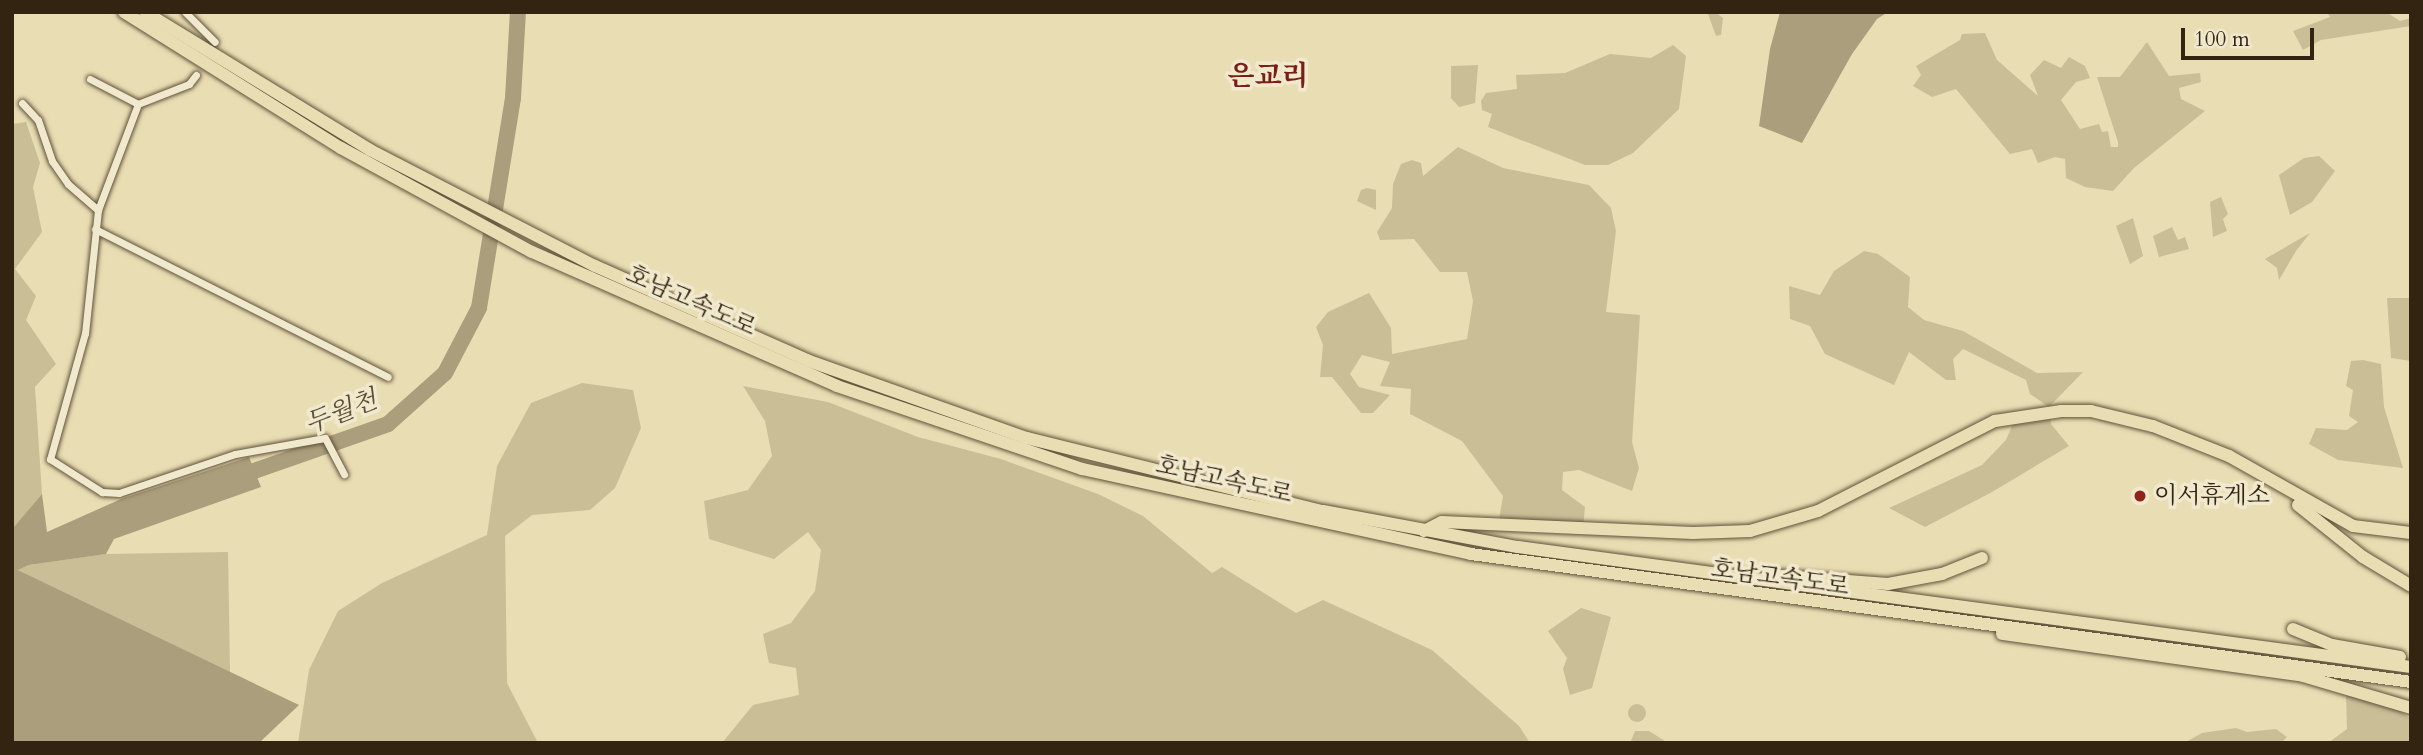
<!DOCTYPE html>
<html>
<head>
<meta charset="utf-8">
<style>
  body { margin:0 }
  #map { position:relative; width:2423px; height:755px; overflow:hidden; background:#e9ddb3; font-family:Cardo,"Noto Serif KR",serif }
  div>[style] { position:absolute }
  .green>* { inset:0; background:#cabe97 }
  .round { border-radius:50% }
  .water>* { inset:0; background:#ab9e7c }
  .river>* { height:16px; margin:-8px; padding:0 8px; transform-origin:8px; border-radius:8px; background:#ab9e7c }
  .roads { filter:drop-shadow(0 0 2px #60523a) drop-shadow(0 0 2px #60523a) }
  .street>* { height:7px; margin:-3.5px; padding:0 3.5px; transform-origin:3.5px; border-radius:3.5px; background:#f1e9ce }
  .highway>* { height:12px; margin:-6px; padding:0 6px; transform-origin:6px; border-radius:6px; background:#e9ddb3 }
  .dots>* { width:19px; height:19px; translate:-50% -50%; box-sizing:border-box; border:4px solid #f1e9ce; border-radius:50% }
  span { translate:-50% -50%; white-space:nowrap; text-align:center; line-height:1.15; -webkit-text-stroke:7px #f1e9ce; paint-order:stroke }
  .street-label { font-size:24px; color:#322411 }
  .poi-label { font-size:24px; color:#322411 }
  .left { translate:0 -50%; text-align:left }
  .water-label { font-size:26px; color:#5c4f36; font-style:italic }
  .quarter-label { font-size:28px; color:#7a1f14; font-weight:700 }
  .frame { position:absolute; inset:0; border:14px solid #322411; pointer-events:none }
  .scale { position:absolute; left:2181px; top:28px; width:133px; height:32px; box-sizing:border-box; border:4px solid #322411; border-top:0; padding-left:9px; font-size:21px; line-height:24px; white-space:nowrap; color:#322411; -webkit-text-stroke:5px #f1e9ce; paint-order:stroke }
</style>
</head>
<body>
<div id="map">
  <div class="green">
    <i style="clip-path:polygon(1715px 12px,1723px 18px,1721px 35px,1716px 36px,1708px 14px)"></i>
    <i style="clip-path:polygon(2327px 12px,2386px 12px,2400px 21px,2411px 18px,2411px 26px,2321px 40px,2303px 50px,2293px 31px,2330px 17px)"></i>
    <i style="clip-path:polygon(1985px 33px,1997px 60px,2038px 96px,2030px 75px,2044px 60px,2061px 68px,2069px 57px,2085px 66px,2090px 78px,2076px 82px,2061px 100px,2080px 129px,2099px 124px,2102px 132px,2108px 131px,2111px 147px,2118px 147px,2118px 142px,2097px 77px,2120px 77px,2147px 42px,2169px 76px,2200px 73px,2201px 82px,2179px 88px,2181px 99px,2205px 111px,2134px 168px,2113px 191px,2085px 187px,2066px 178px,2065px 159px,2055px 157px,2038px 163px,2032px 149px,2010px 154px,1956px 89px,1932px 97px,1913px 86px,1921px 75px,1916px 66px,1960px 40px,1962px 34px)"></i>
    <i style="clip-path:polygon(1673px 45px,1686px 56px,1679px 109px,1633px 153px,1608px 165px,1585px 165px,1488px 127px,1492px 114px,1482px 110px,1481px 101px,1486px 93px,1517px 89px,1516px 75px,1565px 73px,1610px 54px,1651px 58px)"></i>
    <i style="clip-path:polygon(1478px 65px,1475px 103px,1459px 107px,1451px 98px,1451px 66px)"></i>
    <i style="clip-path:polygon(26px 122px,40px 163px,33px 187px,42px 232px,15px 269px,36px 296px,26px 320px,56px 364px,35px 387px,42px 494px,12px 529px,12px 124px)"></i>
    <i style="clip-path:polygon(1458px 147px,1503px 168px,1589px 185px,1611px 208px,1616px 231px,1606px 312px,1640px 315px,1632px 442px,1639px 468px,1632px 491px,1579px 470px,1563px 472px,1562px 490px,1585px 507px,1583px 529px,1499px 520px,1503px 496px,1462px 441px,1410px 414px,1411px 389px,1380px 386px,1390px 362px,1362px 355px,1350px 374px,1359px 387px,1390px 395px,1373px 413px,1361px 413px,1332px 377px,1320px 377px,1323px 345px,1316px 327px,1328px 312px,1369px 293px,1391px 328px,1392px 354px,1467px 339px,1473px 301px,1467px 272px,1440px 272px,1414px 239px,1380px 240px,1377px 232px,1392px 208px,1393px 184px,1401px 164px,1412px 160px,1421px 163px,1423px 176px)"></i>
    <i style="clip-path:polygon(2319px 156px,2335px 171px,2312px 202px,2290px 215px,2279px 175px,2304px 158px)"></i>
    <i style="clip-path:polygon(1367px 188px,1376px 190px,1376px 210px,1357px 201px,1361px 190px)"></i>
    <i style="clip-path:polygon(2221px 197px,2228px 214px,2223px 219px,2227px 231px,2213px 237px,2210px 202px)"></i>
    <i style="clip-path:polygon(2133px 218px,2143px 256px,2130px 264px,2116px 226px)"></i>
    <i style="clip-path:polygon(2172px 227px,2178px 240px,2185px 237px,2189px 249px,2159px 257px,2153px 236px)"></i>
    <i style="clip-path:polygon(2310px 233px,2296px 251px,2279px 280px,2277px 268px,2265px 259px)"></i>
    <i style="clip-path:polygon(1864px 251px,1878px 254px,1910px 277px,1908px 307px,1924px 320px,1963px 331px,2037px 373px,2083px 372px,2049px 407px,2030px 394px,2026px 380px,1963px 349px,1953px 359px,1956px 380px,1946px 380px,1909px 352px,1894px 385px,1825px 354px,1810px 326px,1790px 319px,1789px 286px,1820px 295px,1834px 271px)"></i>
    <i style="clip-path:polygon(2387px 298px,2411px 298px,2411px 361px,2391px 358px)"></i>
    <i style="clip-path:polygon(2363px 360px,2381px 364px,2384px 407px,2403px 468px,2338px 460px,2309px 444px,2316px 428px,2347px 430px,2358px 422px,2349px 416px,2353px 390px,2346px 386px,2351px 361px)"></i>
    <i style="clip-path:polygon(582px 383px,633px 390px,641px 428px,615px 488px,590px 510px,532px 515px,505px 536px,507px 683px,538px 743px,298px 743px,309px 670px,338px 611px,382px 583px,487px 535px,497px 466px,531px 403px)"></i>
    <i style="clip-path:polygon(743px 386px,828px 402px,918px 437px,1001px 459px,1098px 494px,1143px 516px,1212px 573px,1222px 567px,1296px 613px,1323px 600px,1432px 650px,1519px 726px,1530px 743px,722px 743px,753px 705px,799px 695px,796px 668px,769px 663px,763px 634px,791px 623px,815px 591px,821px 550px,808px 532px,774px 559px,709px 539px,704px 501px,748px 490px,772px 456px,765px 421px)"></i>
    <i style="clip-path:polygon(2050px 415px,2051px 424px,2069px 446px,1992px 492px,1925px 527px,1889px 508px,1982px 465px,2006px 440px,2015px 419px)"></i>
    <i style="clip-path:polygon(228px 552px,230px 672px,18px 570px,29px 565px,105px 554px)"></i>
    <i style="clip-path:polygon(1581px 608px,1611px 617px,1592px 688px,1570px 695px,1563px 669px,1567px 658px,1548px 631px)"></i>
    <i style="clip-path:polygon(2346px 694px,2385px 701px,2411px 719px,2411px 743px,2328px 743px,2347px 729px)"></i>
    <i class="round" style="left:1628px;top:704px;width:18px;height:18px"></i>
    <i style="clip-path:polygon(2236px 728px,2247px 732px,2276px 729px,2287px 737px,2281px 743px,2184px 743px,2202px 733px)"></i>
    <i style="clip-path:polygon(1635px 731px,1649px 731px,1668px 743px,1630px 743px)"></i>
  </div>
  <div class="water">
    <i style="clip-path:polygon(1780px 12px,1888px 12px,1877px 19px,1852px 54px,1802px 143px,1759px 126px,1770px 49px)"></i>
    <i style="clip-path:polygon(249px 457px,261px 487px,114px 539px,106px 554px,29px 565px,18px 570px,299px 705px,259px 743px,12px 743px,12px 529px,42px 494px,47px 532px,121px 499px)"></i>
  </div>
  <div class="river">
    <i style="left:237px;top:477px;width:160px;rotate:-19.3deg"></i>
    <i style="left:388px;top:424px;width:76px;rotate:-41.8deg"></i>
    <i style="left:445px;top:373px;width:73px;rotate:-62.4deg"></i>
    <i style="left:479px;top:308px;width:213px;rotate:-80.8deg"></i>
    <i style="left:513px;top:98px;width:86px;rotate:-86.7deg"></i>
  </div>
  <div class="roads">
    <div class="street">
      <i style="left:185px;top:12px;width:42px;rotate:45deg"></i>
      <i style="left:196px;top:75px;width:11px;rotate:128deg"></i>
      <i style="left:189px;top:84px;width:55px;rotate:158.6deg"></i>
      <i style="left:138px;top:104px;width:113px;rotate:110.7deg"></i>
      <i style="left:98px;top:210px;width:124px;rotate:96deg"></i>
      <i style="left:85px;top:333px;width:131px;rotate:105.5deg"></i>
      <i style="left:50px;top:459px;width:62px;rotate:32.4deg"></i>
      <i style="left:102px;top:492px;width:17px;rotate:3deg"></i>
      <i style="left:119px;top:493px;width:122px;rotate:-18.6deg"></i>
      <i style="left:235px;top:454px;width:91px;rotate:-10.1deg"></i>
      <i style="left:325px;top:438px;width:41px;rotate:62.2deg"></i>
      <i style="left:90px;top:79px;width:54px;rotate:27.5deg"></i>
      <i style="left:22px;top:103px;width:23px;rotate:47deg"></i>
      <i style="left:38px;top:120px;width:43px;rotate:71.1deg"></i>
      <i style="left:52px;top:161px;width:28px;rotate:55deg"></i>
      <i style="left:68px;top:184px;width:40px;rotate:41deg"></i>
      <i style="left:95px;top:229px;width:328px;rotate:26.8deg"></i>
    </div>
    <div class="highway">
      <i style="left:124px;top:12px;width:256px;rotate:32.1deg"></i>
      <i style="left:341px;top:148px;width:217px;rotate:28.6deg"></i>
      <i style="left:532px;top:252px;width:333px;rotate:23.7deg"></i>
      <i style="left:837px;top:386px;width:259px;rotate:18.7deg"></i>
      <i style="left:1082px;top:469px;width:398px;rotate:12.3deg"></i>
      <i style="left:1471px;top:554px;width:949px;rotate:7.75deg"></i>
      <i style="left:145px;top:12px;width:264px;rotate:31.5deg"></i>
      <i style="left:370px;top:150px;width:253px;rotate:27.3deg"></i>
      <i style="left:595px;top:266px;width:234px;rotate:23.9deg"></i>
      <i style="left:809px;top:361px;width:231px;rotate:19.5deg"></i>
      <i style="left:1027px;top:438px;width:305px;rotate:13.9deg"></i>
      <i style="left:1323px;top:511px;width:198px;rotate:10.5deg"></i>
      <i style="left:1518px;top:547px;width:901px;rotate:7.65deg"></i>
      <i style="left:2298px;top:505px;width:83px;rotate:38.7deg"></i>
      <i style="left:2363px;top:557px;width:56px;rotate:31.1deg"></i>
      <i style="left:1424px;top:531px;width:20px;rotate:-27deg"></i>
      <i style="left:1442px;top:522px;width:251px;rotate:2.5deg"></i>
      <i style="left:1693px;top:533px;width:57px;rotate:-2deg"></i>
      <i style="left:1750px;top:531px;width:71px;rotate:-16.4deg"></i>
      <i style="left:1818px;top:511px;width:199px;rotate:-27deg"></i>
      <i style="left:1995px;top:421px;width:67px;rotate:-8.6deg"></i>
      <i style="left:2061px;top:411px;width:30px"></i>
      <i style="left:2091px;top:411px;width:64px;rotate:13.6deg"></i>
      <i style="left:2153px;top:426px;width:82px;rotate:21.5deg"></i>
      <i style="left:2229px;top:456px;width:142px;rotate:29.4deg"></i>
      <i style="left:2353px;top:526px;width:58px;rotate:6.9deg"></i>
      <i style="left:1781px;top:576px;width:107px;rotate:4.3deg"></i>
      <i style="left:1888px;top:584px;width:55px;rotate:-10.5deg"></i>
      <i style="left:1942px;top:574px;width:43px;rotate:-21.8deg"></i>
      <i style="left:2293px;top:629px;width:42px;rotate:22.3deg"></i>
      <i style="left:2332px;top:645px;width:69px;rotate:10deg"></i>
      <i style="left:2002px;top:634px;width:304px;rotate:7.9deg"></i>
      <i style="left:2303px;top:676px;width:113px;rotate:16.5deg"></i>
    </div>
  </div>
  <div class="dots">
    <i style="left:2140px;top:496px;background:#8f2418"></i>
  </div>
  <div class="street-label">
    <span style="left:691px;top:301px;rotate:24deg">호남고속도로</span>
    <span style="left:1224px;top:480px;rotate:13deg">호남고속도로</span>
    <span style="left:1780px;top:578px;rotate:8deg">호남고속도로</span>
  </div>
  <div class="poi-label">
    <span class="left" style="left:2154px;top:496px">이서휴게소</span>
  </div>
  <div class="water-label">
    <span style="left:341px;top:412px;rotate:-21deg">두월천</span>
  </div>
  <div class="quarter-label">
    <span style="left:1268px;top:76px">은교리</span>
  </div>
  <div class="frame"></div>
  <div class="scale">100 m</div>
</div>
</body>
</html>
